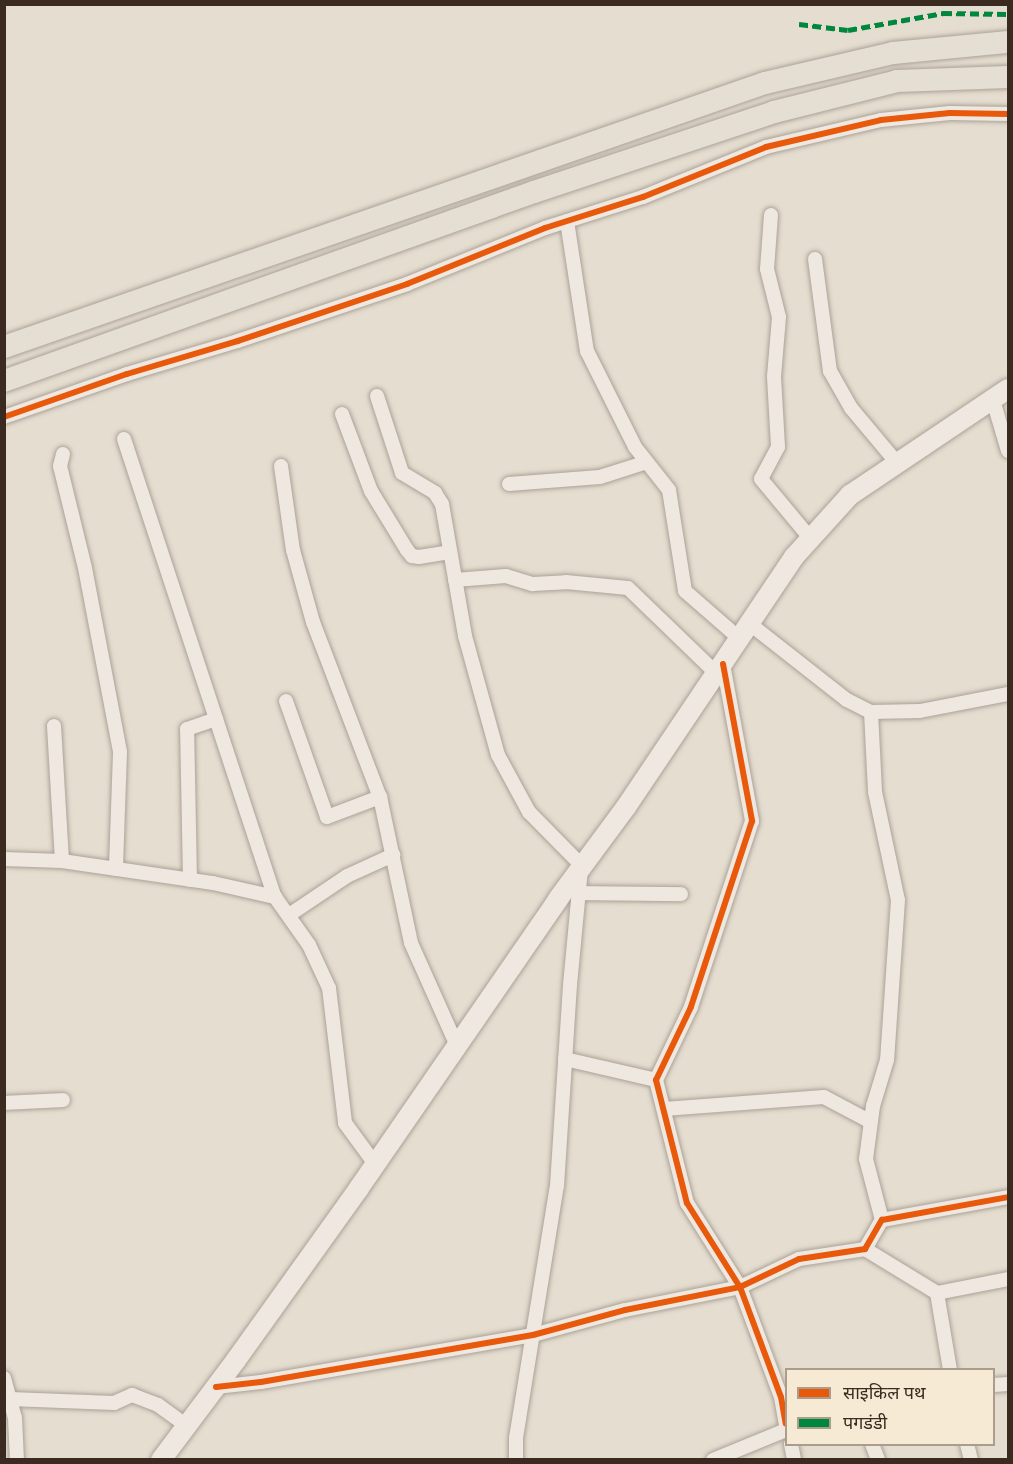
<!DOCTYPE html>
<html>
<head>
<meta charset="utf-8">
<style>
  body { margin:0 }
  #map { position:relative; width:1013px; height:1464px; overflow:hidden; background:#e5ddcf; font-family:"Playfair Display","Noto Sans Devanagari",serif }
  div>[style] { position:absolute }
  .roads { filter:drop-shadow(0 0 2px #aba298) drop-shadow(0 0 2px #aba298) }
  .minor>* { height:14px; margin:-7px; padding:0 7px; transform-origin:7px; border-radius:7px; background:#eee8e0 }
  .secondary>* { height:20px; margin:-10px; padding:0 10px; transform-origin:10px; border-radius:10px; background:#eee8e0 }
  .primary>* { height:22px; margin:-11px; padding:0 11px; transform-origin:11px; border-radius:11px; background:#e5ded2 }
  .quiet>* { height:4.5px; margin-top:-2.25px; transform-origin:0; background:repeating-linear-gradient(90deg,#00873e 0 9px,transparent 0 13.5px) }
  .cycleway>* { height:6px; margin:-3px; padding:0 3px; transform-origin:3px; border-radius:3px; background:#e8590c }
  span { translate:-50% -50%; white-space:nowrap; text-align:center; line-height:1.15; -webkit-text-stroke:4.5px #f6ead5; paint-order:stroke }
  .frame { position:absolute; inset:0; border:6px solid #3b2a1f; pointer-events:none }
  .legend { position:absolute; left:785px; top:1368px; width:210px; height:78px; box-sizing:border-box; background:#f6ead5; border:2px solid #ab9d8c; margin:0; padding:8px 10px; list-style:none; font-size:18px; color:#3b2a1f }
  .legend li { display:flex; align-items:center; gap:12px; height:30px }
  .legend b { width:30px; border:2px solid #ab9d8c }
</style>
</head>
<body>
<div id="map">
  <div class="roads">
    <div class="minor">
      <i style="left:771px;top:215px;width:54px;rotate:94.2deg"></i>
      <i style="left:767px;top:269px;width:49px;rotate:76deg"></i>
      <i style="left:779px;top:317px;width:60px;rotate:94.8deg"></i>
      <i style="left:774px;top:377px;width:70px;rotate:86.7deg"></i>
      <i style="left:778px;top:447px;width:36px;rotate:118deg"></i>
      <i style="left:761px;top:479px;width:78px;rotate:50.2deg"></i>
      <i style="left:567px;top:221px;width:132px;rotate:81.3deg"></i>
      <i style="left:587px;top:351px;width:107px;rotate:63.4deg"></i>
      <i style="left:635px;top:447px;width:55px;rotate:51.7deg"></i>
      <i style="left:669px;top:490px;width:102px;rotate:81deg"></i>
      <i style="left:685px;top:591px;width:73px;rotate:41.1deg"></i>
      <i style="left:815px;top:259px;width:113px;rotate:82.4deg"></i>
      <i style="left:830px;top:371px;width:43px;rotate:60.4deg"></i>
      <i style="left:851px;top:408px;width:73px;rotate:50deg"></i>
      <i style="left:377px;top:396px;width:81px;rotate:72deg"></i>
      <i style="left:402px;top:473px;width:39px;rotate:31deg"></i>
      <i style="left:435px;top:493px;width:13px;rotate:58deg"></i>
      <i style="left:442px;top:504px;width:134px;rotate:80.1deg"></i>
      <i style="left:465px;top:636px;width:123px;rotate:74.5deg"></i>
      <i style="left:498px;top:755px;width:65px;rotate:61.5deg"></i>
      <i style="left:529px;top:812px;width:76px;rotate:45.5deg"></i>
      <i style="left:993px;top:400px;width:53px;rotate:73.6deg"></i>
      <i style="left:342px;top:414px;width:82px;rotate:69.4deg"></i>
      <i style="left:371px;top:491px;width:69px;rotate:58.6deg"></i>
      <i style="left:407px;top:550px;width:8px;rotate:50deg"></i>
      <i style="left:412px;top:556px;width:7px;rotate:8deg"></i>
      <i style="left:419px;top:557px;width:31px;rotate:-9deg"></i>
      <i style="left:4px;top:417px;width:130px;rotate:-19.3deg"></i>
      <i style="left:127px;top:374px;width:116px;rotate:-16.6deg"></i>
      <i style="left:238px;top:341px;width:178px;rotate:-18.6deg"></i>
      <i style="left:407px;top:284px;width:149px;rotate:-22.1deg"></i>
      <i style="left:545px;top:228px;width:103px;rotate:-17.6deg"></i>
      <i style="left:643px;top:197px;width:133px;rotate:-22.1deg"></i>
      <i style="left:766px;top:147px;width:118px;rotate:-13.2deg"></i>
      <i style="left:881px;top:120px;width:69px;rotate:-5.8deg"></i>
      <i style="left:950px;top:113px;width:58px;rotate:1deg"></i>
      <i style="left:124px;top:439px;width:482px;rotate:71.8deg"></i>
      <i style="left:275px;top:897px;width:59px;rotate:54.7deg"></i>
      <i style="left:309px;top:945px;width:47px;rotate:65.1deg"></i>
      <i style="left:329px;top:988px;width:136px;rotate:83.2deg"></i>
      <i style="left:345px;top:1123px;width:51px;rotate:53.8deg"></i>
      <i style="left:63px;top:454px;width:12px;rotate:104deg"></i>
      <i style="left:60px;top:466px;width:105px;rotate:76.2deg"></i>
      <i style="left:85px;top:568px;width:187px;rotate:79.2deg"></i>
      <i style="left:120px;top:752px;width:117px;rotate:92deg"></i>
      <i style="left:281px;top:466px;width:85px;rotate:81.9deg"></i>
      <i style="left:293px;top:550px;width:75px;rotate:74.5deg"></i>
      <i style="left:313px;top:622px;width:187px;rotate:69.1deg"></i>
      <i style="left:380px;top:797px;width:149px;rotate:78deg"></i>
      <i style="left:411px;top:943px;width:113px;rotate:65.9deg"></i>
      <i style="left:509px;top:484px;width:91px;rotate:-4.4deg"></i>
      <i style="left:600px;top:477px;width:49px;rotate:-17.7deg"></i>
      <i style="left:455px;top:580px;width:51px;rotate:-4.5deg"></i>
      <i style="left:506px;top:576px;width:28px;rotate:17deg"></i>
      <i style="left:533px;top:584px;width:33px;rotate:-3deg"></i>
      <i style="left:566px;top:582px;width:62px;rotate:5.5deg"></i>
      <i style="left:628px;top:588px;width:124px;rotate:44deg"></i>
      <i style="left:750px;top:624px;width:123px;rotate:38.1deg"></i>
      <i style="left:847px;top:700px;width:27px;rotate:27deg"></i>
      <i style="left:871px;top:712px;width:49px;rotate:-1.2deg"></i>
      <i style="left:920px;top:711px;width:90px;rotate:-10.9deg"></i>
      <i style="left:723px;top:664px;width:160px;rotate:79.5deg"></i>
      <i style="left:752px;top:821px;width:196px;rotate:108.2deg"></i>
      <i style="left:691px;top:1007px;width:81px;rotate:115.6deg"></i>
      <i style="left:656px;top:1080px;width:127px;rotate:75.9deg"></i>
      <i style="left:687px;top:1203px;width:99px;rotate:57.8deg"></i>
      <i style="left:740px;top:1287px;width:117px;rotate:69.6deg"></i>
      <i style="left:781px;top:1397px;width:27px;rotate:80deg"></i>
      <i style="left:286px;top:701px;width:123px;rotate:70.5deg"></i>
      <i style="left:327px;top:817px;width:57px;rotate:-20.7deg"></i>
      <i style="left:871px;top:712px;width:80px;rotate:87.1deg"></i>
      <i style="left:875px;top:792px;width:110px;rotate:78deg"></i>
      <i style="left:898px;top:900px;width:160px;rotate:93.9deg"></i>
      <i style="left:887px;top:1060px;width:48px;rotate:106.9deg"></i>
      <i style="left:873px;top:1106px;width:53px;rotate:97.5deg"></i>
      <i style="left:866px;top:1159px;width:63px;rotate:75.3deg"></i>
      <i style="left:54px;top:726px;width:135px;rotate:86.6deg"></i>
      <i style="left:4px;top:859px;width:58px;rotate:2deg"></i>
      <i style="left:62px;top:861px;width:153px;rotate:8.3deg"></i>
      <i style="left:213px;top:883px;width:64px;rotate:12.7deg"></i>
      <i style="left:190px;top:880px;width:151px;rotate:-91.1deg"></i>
      <i style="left:187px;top:729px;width:31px;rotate:-19deg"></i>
      <i style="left:578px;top:893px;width:103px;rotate:0.6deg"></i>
      <i style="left:289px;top:915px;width:70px;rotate:-33.9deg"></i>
      <i style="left:347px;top:876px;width:51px;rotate:-24.5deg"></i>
      <i style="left:565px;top:1059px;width:93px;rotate:13deg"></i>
      <i style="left:4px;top:1103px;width:59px;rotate:-2.9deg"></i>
      <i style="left:664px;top:1109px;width:160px;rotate:-4.3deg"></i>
      <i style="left:824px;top:1097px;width:53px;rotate:28deg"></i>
      <i style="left:865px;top:1249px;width:84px;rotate:31.4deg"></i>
      <i style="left:937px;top:1293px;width:78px;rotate:80.4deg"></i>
      <i style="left:937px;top:1293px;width:72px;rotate:-11.2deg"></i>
      <i style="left:4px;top:1378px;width:41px;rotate:74.6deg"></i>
      <i style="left:15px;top:1418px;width:42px;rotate:87.3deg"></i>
      <i style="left:994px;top:1385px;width:14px;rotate:-4deg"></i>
      <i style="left:216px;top:1387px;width:45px;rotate:-6.3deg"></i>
      <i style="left:261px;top:1382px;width:276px;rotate:-9.8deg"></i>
      <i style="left:533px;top:1335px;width:95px;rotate:-15.2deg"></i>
      <i style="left:625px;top:1310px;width:117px;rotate:-11.3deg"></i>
      <i style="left:740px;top:1287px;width:65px;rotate:-25.4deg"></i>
      <i style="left:799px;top:1259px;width:67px;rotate:-8.6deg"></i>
      <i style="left:865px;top:1249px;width:34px;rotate:-60deg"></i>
      <i style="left:882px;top:1220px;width:128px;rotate:-10.3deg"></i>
      <i style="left:10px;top:1399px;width:104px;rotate:2.2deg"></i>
      <i style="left:114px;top:1403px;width:20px;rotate:-24deg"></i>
      <i style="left:132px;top:1395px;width:28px;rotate:21deg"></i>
      <i style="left:158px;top:1405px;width:36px;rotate:36deg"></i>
      <i style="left:791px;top:1444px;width:16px;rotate:79deg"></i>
      <i style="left:872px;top:1444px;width:17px;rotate:69deg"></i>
      <i style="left:967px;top:1444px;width:16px;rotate:76deg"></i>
      <i style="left:516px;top:1460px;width:22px;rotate:-90deg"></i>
      <i style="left:516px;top:1438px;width:255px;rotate:-80.8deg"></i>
      <i style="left:557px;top:1186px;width:201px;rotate:-86.3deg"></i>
      <i style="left:570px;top:985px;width:117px;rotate:-84.6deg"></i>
      <i style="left:713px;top:1460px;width:79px;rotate:-22.3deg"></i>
    </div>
    <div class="secondary">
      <i style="left:161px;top:1460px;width:125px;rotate:-53.1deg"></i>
      <i style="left:236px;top:1360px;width:211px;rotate:-54.4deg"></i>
      <i style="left:359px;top:1188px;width:351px;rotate:-55.4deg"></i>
      <i style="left:558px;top:899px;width:114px;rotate:-53.5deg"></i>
      <i style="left:626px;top:807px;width:301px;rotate:-56.1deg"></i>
      <i style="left:794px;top:557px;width:84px;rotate:-47.9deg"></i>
      <i style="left:850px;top:495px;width:190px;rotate:-33.9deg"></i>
    </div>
    <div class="primary">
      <i style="left:4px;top:347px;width:805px;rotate:-19.13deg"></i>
      <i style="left:765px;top:83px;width:131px;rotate:-13.2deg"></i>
      <i style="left:893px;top:53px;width:116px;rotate:-5.5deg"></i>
      <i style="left:4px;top:381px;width:563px;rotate:-19.63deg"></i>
      <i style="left:534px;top:192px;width:253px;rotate:-18.4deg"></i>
      <i style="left:774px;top:112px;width:127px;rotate:-14.1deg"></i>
      <i style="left:897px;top:81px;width:111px;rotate:-2.1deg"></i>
    </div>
  </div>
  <div class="quiet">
    <i style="left:799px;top:24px;width:49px;rotate:7deg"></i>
    <i style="left:848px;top:30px;width:97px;rotate:-10.1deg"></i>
    <i style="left:943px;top:13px;width:65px;rotate:0.9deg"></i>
  </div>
  <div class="cycleway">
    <i style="left:4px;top:417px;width:130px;rotate:-19.3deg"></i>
    <i style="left:127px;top:374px;width:116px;rotate:-16.6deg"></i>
    <i style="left:238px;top:341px;width:178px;rotate:-18.6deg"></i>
    <i style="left:407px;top:284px;width:149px;rotate:-22.1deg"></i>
    <i style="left:545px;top:228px;width:103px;rotate:-17.6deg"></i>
    <i style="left:643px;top:197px;width:133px;rotate:-22.1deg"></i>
    <i style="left:766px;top:147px;width:118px;rotate:-13.2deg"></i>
    <i style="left:881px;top:120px;width:69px;rotate:-5.8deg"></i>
    <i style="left:950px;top:113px;width:58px;rotate:1deg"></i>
    <i style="left:723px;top:664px;width:160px;rotate:79.5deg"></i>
    <i style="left:752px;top:821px;width:196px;rotate:108.2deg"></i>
    <i style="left:691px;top:1007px;width:81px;rotate:115.6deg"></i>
    <i style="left:656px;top:1080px;width:127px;rotate:75.9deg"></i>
    <i style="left:687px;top:1203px;width:99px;rotate:57.8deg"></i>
    <i style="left:740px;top:1287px;width:117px;rotate:69.6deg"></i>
    <i style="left:781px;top:1397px;width:27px;rotate:80deg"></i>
    <i style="left:216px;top:1387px;width:45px;rotate:-6.3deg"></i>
    <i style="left:261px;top:1382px;width:276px;rotate:-9.8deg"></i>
    <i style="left:533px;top:1335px;width:95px;rotate:-15.2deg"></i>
    <i style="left:625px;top:1310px;width:117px;rotate:-11.3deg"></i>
    <i style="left:740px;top:1287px;width:65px;rotate:-25.4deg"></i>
    <i style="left:799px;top:1259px;width:67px;rotate:-8.6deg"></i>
    <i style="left:865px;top:1249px;width:34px;rotate:-60deg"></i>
    <i style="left:882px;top:1220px;width:128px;rotate:-10.3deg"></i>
  </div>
  <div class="frame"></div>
  <ul class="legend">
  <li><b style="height:8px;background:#e8590c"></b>साइकिल पथ</li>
  <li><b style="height:8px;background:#00873e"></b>पगडंडी</li>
  </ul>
</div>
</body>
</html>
